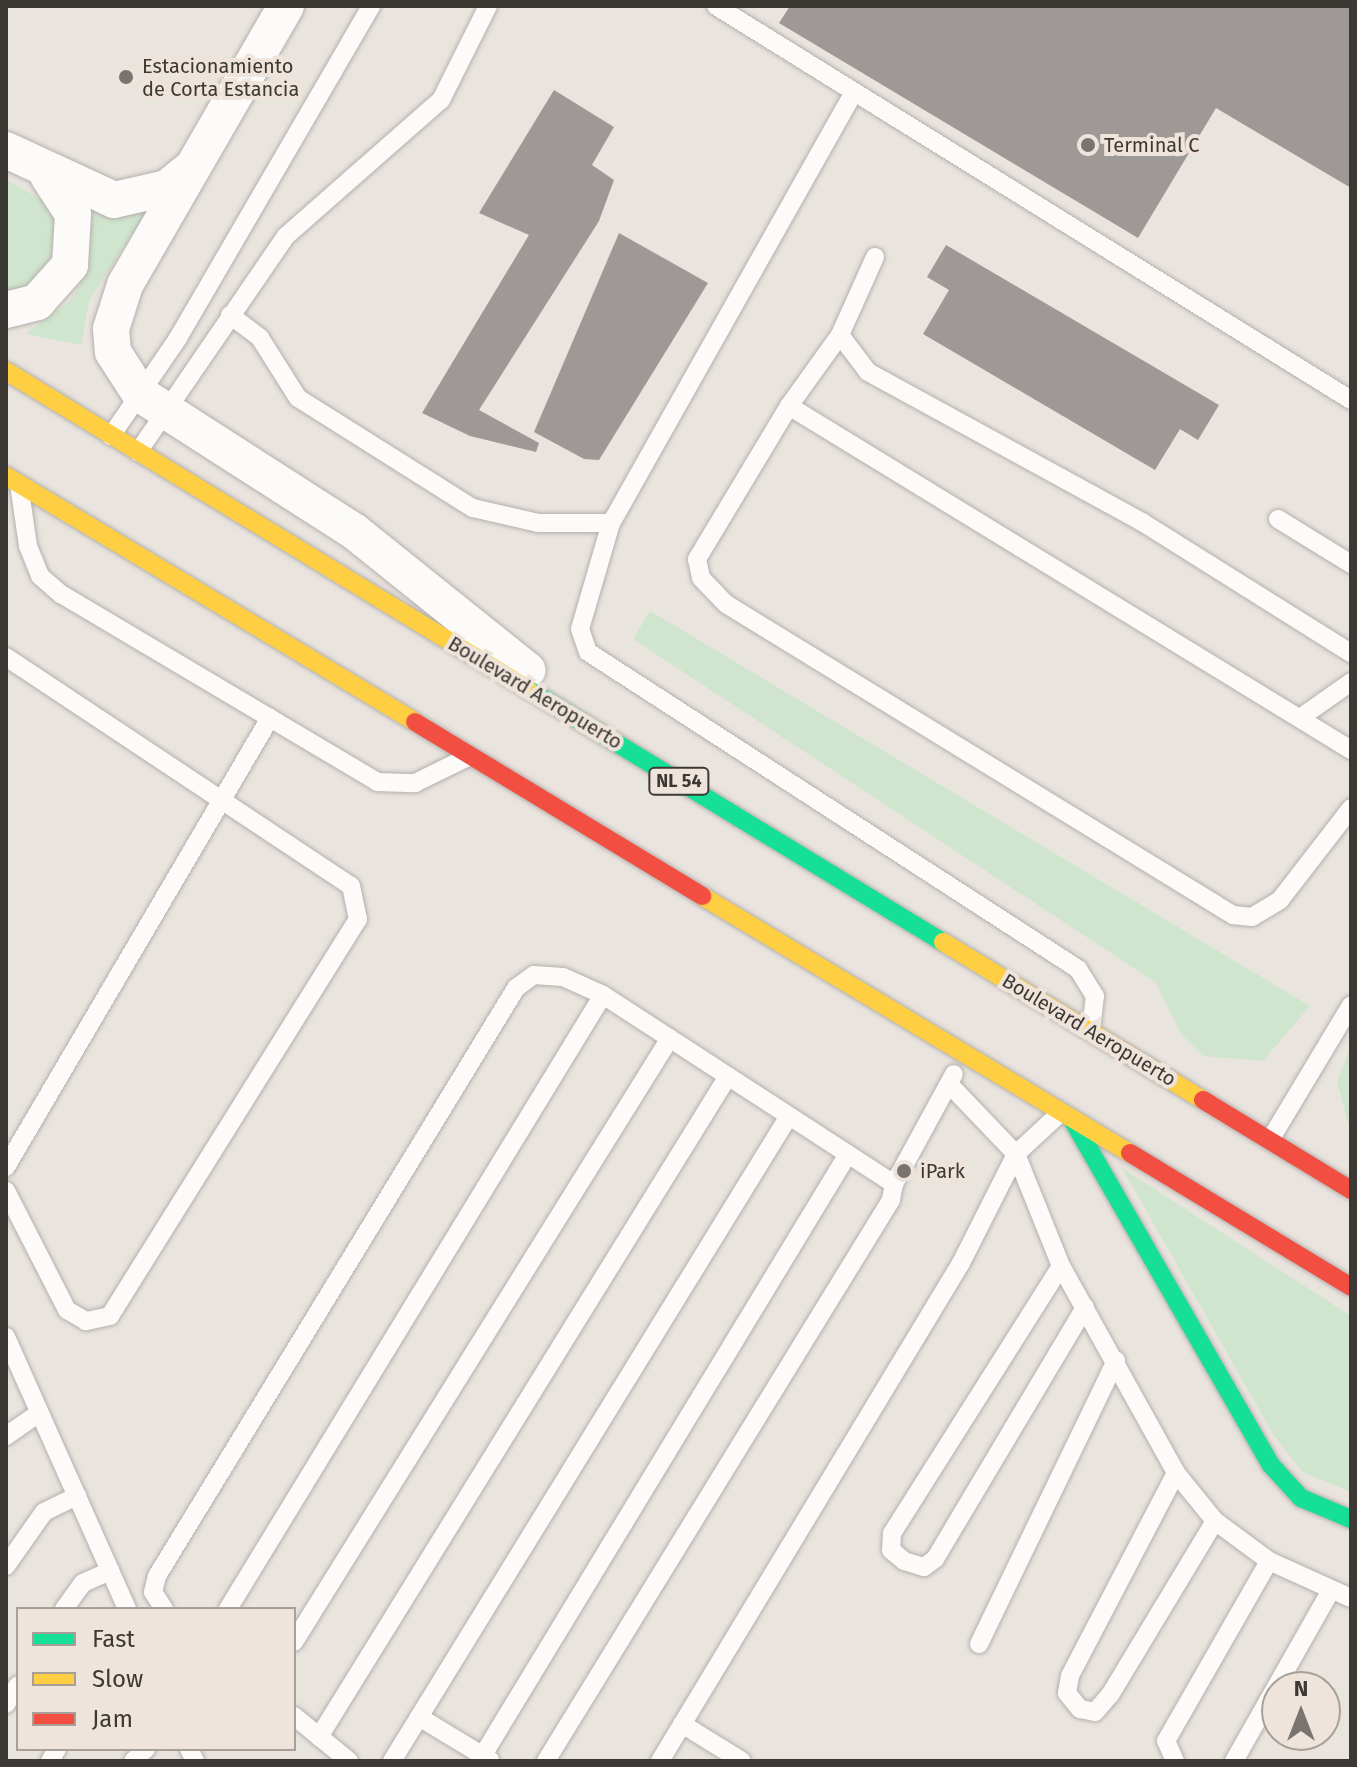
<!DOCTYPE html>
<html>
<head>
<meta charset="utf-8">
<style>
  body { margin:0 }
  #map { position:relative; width:1357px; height:1767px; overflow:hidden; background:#eae4df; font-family:"Fira Sans",sans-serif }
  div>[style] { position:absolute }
  .green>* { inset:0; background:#d0e5cd }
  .building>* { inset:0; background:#9e9996 }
  .roads { filter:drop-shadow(0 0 2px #b4b0ac) drop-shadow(0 0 2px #b4b0ac) }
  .lane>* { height:18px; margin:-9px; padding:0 9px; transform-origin:9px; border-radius:9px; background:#fcfbfa }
  .street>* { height:36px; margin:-18px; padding:0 18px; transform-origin:18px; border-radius:18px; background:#fcfbfa }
  .fast>* { height:18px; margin:-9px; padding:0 9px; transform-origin:9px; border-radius:9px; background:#16e098 }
  .slow>* { height:18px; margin:-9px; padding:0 9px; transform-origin:9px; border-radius:9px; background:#ffcf43 }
  .jam>* { height:18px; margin:-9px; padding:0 9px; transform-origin:9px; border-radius:9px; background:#f24e42 }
  .dots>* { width:22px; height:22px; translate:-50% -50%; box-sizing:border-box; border:4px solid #eee4db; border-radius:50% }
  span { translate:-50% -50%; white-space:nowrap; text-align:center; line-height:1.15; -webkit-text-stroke:8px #eee4db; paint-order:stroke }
  .shield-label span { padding:2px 6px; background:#eee4db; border:2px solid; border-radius:6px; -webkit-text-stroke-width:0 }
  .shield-label { font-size:18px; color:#3c3834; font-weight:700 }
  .poi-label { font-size:20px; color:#3c3834 }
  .left { translate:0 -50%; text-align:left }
  .street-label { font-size:20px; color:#3c3834 }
  .frame { position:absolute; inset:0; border:8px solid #3c3834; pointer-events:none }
  .legend { position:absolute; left:16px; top:1607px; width:280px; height:144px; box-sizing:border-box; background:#eee4db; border:2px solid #a79f98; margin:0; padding:10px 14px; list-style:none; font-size:24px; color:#3c3834 }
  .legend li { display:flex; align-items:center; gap:16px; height:40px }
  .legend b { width:40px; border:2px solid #a79f98 }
  .north { position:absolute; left:1261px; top:1671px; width:80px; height:80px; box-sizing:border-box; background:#eee4db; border:2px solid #a79f98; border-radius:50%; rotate:0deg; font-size:22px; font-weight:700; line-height:32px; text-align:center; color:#3c3834 }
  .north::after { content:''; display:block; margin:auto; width:28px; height:36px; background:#797470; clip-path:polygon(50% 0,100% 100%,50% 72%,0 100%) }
</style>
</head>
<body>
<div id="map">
  <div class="green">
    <i style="clip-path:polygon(6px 179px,53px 207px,69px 245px,6px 310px)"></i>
    <i style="clip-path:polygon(86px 207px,148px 209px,89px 301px,81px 345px,25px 334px,69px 302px,83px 279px)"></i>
    <i style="clip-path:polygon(650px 611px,1310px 1006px,1263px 1061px,1203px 1056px,1181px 1034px,1155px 982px,633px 639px)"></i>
    <i style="clip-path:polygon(1351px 1046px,1351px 1133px,1337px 1082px)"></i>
    <i style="clip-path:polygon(1122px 1168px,1351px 1316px,1351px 1492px,1302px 1472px,1273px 1434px)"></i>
  </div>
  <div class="building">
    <i style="clip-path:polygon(790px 6px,1351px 6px,1351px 188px,1216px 108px,1138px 238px,779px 23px)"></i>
    <i style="clip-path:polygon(554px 90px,614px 127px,592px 165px,614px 180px,599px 221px,479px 410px,539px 443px,536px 452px,470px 436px,422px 413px,529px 235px,479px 213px)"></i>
    <i style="clip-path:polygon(619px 233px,708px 283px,599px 460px,584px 459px,534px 432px)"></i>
    <i style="clip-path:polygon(946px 245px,1219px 405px,1198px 440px,1180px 429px,1155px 470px,923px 334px,949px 290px,927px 277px)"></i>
  </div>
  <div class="roads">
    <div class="lane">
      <i style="left:716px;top:6px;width:747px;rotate:31.82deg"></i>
      <i style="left:854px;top:92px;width:495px;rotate:119.4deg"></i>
      <i style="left:611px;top:523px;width:110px;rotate:106.3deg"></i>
      <i style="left:580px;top:629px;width:24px;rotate:71deg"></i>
      <i style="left:588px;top:652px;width:584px;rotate:32.9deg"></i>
      <i style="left:1078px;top:969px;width:32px;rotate:58deg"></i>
      <i style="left:1095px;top:996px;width:32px;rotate:97deg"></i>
      <i style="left:875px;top:257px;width:85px;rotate:114.2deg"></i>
      <i style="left:840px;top:335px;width:46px;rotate:52.9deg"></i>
      <i style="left:868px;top:372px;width:312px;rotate:28.7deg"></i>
      <i style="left:1142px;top:522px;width:247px;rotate:32.1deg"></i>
      <i style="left:230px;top:315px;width:38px;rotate:37deg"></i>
      <i style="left:260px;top:338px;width:71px;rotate:57.7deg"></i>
      <i style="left:298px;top:398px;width:207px;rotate:32.2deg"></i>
      <i style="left:473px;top:508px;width:67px;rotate:13deg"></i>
      <i style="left:538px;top:523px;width:73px"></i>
      <i style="left:789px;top:406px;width:87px;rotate:-54.3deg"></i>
      <i style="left:111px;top:436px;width:119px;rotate:-55.6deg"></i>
      <i style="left:178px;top:338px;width:384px;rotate:-59.8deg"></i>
      <i style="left:138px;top:452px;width:262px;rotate:-55.6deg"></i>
      <i style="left:286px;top:236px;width:206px;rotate:-41.3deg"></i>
      <i style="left:441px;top:100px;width:105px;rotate:-63.4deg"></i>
      <i style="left:20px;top:491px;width:56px;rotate:81.7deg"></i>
      <i style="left:28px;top:546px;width:32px;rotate:68deg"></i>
      <i style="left:40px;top:576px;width:28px;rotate:41deg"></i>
      <i style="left:61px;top:594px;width:368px;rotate:30.7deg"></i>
      <i style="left:377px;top:782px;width:38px;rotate:2deg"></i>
      <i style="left:415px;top:783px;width:57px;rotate:-26.1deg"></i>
      <i style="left:1278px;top:519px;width:86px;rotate:31.7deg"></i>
      <i style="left:6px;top:657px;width:414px;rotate:33.6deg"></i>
      <i style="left:351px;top:886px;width:34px;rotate:78deg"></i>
      <i style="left:358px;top:919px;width:468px;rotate:122deg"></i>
      <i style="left:110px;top:1316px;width:25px;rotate:168deg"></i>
      <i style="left:86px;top:1321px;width:22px;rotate:-150deg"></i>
      <i style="left:67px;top:1310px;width:134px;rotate:-117.1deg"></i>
      <i style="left:1300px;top:718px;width:62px;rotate:-35.2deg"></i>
      <i style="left:1351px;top:750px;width:659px;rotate:-148.53deg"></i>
      <i style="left:789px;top:406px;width:179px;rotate:121deg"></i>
      <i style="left:697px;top:559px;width:19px;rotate:78deg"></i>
      <i style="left:701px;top:578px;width:36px;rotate:46deg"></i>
      <i style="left:726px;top:604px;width:595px;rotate:31.53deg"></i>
      <i style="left:1233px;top:915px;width:19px;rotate:6deg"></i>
      <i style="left:1252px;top:917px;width:33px;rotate:-31deg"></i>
      <i style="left:1280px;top:900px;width:116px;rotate:-52.3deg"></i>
      <i style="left:949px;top:1084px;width:97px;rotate:46.3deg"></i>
      <i style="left:1016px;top:1154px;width:121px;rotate:68.1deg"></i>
      <i style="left:1061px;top:1266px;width:237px;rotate:60.9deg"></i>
      <i style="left:1176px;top:1473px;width:62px;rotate:50.9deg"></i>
      <i style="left:1215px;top:1521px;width:67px;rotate:36.5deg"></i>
      <i style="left:1269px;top:1561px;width:90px;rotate:24.3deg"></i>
      <i style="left:1270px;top:1140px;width:157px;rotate:-59deg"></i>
      <i style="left:6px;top:1167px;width:521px;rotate:-59.55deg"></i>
      <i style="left:894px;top:1184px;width:125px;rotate:-61.4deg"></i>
      <i style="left:1061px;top:1266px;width:316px;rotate:122.3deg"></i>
      <i style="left:892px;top:1533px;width:17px;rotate:93deg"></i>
      <i style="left:891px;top:1550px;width:17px;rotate:40deg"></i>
      <i style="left:904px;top:1561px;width:21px;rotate:17deg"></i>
      <i style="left:924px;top:1567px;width:14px;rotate:-36deg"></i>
      <i style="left:935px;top:1559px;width:293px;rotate:-59.2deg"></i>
      <i style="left:6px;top:1337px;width:298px;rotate:66deg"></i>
      <i style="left:6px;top:1436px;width:40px;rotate:-34.9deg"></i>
      <i style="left:1176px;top:1473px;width:229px;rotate:117.6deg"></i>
      <i style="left:1070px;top:1676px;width:17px;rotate:100deg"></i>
      <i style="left:1067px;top:1693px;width:21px;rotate:51deg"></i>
      <i style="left:1080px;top:1709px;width:15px;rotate:11deg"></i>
      <i style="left:1095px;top:1712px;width:23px;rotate:-49deg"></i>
      <i style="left:1110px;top:1695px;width:203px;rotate:-58.9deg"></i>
      <i style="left:6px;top:1566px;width:66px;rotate:-54.9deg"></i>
      <i style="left:44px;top:1512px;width:37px;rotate:-26deg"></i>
      <i style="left:64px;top:1609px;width:32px;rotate:-54deg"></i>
      <i style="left:83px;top:1583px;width:30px;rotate:-24deg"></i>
      <i style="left:164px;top:1609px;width:20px;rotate:-123deg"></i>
      <i style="left:153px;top:1592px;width:16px;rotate:-76deg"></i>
      <i style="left:157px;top:1576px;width:689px;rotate:-58.59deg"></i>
      <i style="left:516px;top:988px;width:22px;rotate:-36deg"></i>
      <i style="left:534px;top:975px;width:29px;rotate:4deg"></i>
      <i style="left:563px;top:977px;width:44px;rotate:24.2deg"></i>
      <i style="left:603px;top:995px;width:347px;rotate:33deg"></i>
      <i style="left:894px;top:1184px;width:16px;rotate:101deg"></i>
      <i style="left:891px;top:1200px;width:659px;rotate:121.59deg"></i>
      <i style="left:228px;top:1609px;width:719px;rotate:-58.59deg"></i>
      <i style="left:294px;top:1642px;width:711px;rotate:-58.1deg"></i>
      <i style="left:979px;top:1644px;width:315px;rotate:-64.2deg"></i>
      <i style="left:6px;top:1704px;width:22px;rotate:-58deg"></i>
      <i style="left:294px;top:1716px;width:71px;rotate:39.3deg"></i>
      <i style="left:419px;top:1717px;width:83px;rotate:31.2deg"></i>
      <i style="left:682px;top:1724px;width:70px;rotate:31.7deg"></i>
      <i style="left:319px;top:1737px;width:777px;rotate:-58.25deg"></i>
      <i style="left:189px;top:1749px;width:13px;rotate:63deg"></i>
      <i style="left:483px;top:1755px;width:703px;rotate:-58.73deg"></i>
      <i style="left:50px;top:1761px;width:14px;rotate:-60deg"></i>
      <i style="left:133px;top:1761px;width:18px;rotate:-43deg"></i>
      <i style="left:392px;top:1761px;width:757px;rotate:-58.39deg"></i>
      <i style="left:660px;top:1761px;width:582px;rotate:-58.85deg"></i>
      <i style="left:961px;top:1263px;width:122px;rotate:-63.2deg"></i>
      <i style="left:1016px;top:1154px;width:59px;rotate:-42.9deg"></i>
      <i style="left:1175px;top:1761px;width:22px;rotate:-114deg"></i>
      <i style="left:1166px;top:1741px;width:207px;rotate:-60.2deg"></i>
      <i style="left:1234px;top:1761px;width:192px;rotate:-60.4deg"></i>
    </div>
    <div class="street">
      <i style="left:286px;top:6px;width:322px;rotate:120deg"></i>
      <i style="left:125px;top:285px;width:46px;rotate:107.7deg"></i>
      <i style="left:111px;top:329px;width:23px;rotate:85deg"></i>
      <i style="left:113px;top:352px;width:50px;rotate:57.3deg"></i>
      <i style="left:140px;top:394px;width:255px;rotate:32.7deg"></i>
      <i style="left:355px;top:532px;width:221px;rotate:38.7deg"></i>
      <i style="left:6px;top:150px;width:119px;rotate:24.8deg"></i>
      <i style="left:114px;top:200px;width:54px;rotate:-12.8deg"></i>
      <i style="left:167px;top:188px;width:27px;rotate:-39deg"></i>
      <i style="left:6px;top:310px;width:32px;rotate:-14deg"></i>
      <i style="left:37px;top:302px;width:50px;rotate:-48.3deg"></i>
      <i style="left:70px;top:265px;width:51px;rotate:-86.6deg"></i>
      <i style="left:73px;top:214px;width:45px;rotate:-123.3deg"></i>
    </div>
    <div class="fast">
      <i style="left:528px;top:689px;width:486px;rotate:31.4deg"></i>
      <i style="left:1073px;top:1121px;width:396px;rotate:60.1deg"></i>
      <i style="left:1270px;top:1464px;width:46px;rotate:47.6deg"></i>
      <i style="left:1301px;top:1498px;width:54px;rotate:22.8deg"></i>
    </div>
    <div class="slow">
      <i style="left:6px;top:371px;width:611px;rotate:31.35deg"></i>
      <i style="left:6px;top:476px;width:477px;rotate:31deg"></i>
      <i style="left:702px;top:896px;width:499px;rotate:31deg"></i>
      <i style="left:943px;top:942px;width:304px;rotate:31.3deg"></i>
    </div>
    <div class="jam">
      <i style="left:415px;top:722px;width:336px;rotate:31.2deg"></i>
      <i style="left:1203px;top:1100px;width:173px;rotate:31.3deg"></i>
      <i style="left:1130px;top:1153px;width:258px;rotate:31.2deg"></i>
    </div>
  </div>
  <div class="dots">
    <i style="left:126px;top:77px;background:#797470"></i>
    <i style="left:1088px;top:145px;background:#797470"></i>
    <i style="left:904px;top:1171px;background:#797470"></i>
  </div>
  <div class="shield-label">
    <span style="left:679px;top:781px">NL 54</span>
  </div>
  <div class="poi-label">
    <span class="left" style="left:142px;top:78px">Estacionamiento<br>de Corta Estancia</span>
    <span class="left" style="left:1104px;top:145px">Terminal C</span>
    <span class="left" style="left:920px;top:1171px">iPark</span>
  </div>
  <div class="street-label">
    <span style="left:535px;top:693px;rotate:31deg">Boulevard Aeropuerto</span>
    <span style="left:1089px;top:1030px;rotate:31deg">Boulevard Aeropuerto</span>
  </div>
  <div class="frame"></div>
  <ul class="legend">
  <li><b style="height:10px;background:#16e098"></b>Fast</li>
  <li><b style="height:10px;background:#ffcf43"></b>Slow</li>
  <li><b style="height:10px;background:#f24e42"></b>Jam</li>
  </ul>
  <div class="north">N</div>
</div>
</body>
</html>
